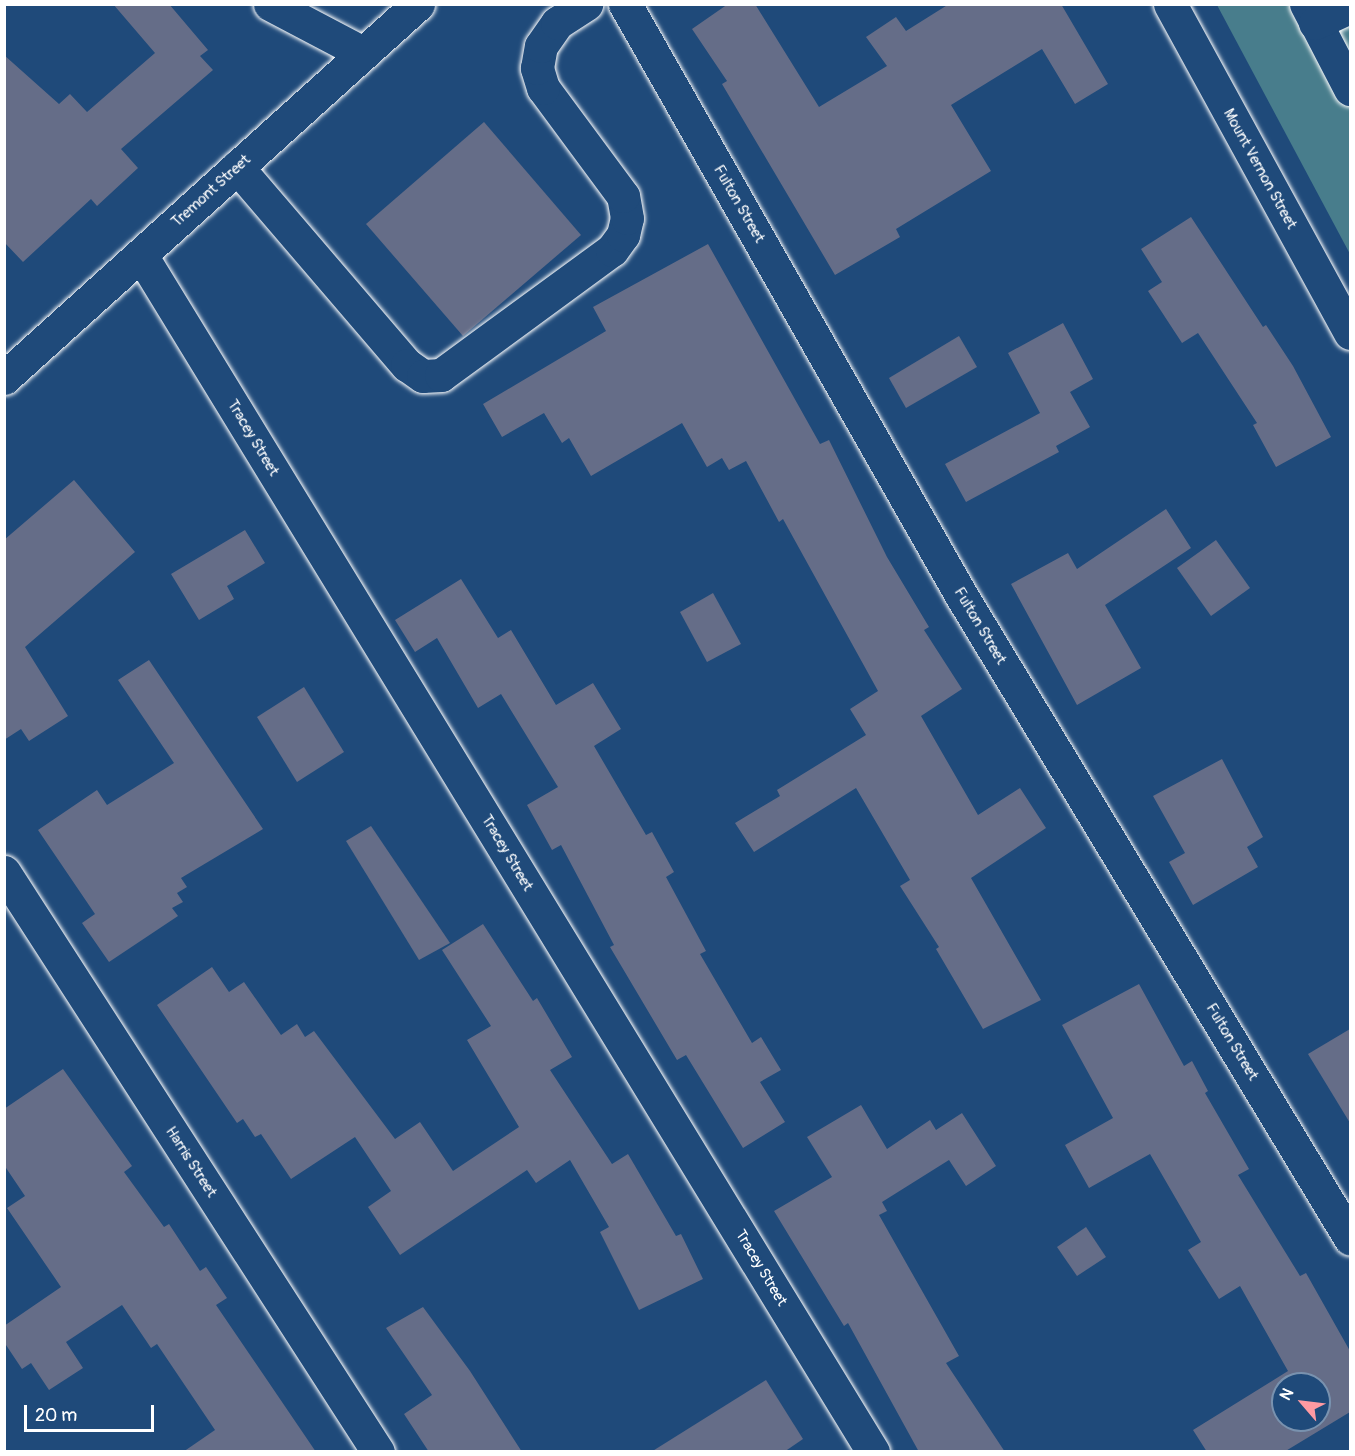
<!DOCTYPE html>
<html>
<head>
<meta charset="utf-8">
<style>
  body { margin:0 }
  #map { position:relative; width:1355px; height:1456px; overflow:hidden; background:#1f4a7a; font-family:Pangolin,sans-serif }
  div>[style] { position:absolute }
  .green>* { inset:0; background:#487d8c }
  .building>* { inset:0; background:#656d88 }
  .roads { filter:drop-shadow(0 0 2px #fff) drop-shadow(0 0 2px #fff) }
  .minor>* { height:33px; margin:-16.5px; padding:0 16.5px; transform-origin:16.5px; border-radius:16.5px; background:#1f4a7a }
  span { translate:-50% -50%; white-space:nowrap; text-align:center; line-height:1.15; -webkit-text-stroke:4.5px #1f4a7a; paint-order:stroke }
  .street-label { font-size:15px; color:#fff }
  .frame { position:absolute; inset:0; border:6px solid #fff; pointer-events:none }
  .north { position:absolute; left:1271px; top:1372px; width:60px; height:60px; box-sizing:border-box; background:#1f4a7a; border:2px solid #7992af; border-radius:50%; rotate:298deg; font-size:16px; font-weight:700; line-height:24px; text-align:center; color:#fff }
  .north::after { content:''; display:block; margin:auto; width:21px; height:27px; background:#ff9aa2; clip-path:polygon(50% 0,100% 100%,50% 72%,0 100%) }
  .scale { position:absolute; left:24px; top:1405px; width:130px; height:27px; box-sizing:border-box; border:3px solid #fff; border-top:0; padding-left:8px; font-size:18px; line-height:21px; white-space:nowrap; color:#fff; -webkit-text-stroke:4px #1f4a7a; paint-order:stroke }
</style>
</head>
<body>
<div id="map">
  <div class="green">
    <i style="clip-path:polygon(1217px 5px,1350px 5px,1350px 254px)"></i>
  </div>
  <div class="building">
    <i style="clip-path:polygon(113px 4px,169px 4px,208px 50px,200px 56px,213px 70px,121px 149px,138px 168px,97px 206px,91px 199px,23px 262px,4px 242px,4px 55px,59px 104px,70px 94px,87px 112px,155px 53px)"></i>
    <i style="clip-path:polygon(728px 4px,755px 4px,819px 107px,887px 66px,866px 37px,896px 17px,906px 31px,949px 4px,1061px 4px,1108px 84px,1075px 104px,1042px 49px,951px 105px,991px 171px,896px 229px,900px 237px,835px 275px,722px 84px,727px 81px,692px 29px)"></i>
    <i style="clip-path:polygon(484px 122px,581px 235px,463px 336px,366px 224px)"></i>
    <i style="clip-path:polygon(1191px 217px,1263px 327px,1266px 325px,1293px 366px,1331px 437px,1276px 467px,1253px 425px,1257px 423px,1198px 333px,1182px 343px,1148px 291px,1162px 282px,1141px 249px)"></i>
    <i style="clip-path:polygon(708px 244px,820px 444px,829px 440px,887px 557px,929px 627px,924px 630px,962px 689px,921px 716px,978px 815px,1020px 788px,1046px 828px,971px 878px,1041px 1000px,983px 1029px,936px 949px,939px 947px,900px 886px,910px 880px,856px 788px,754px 852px,735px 823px,780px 796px,777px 790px,866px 735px,850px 709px,878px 691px,783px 519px,779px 522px,746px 461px,729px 470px,722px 458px,707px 467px,682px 423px,591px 476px,569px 438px,562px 443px,544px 413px,502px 437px,483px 404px,606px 331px,593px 307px)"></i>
    <i style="clip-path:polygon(1063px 323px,1093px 379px,1070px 392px,1090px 427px,1056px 446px,1059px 452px,966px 502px,945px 464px,1040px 413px,1008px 353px)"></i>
    <i style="clip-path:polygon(959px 336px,977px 367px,906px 408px,889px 378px)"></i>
    <i style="clip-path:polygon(74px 480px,135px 552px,25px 647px,68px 716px,29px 741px,21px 729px,4px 740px,4px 540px)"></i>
    <i style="clip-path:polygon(1166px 509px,1191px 548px,1105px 605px,1141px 668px,1077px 705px,1011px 584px,1068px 553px,1077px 569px)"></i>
    <i style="clip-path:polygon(245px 530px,265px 563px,227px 586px,234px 599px,199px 620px,171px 574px)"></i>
    <i style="clip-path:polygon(1216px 540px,1250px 588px,1211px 616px,1177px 568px)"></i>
    <i style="clip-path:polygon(461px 579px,498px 638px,511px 630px,556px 705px,593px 683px,621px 729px,594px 746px,646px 835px,652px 832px,674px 872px,666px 877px,706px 951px,700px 954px,752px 1043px,761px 1037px,781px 1070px,760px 1082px,785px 1122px,743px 1148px,686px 1055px,677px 1060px,610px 947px,614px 945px,561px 845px,552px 850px,527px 805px,558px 787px,501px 694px,478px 708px,437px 638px,415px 652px,395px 620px)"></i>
    <i style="clip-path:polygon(713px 593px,741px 644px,707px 662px,680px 612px)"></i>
    <i style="clip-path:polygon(149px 660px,263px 829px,181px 878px,187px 887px,177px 893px,183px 902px,172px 908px,178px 916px,109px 962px,82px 923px,95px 914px,38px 830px,97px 790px,107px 805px,174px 763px,118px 680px)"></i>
    <i style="clip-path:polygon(304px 687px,344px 752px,297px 782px,257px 717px)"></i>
    <i style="clip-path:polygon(1222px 759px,1263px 837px,1247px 847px,1258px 867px,1193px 905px,1169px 862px,1185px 853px,1153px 796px)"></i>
    <i style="clip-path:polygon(371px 826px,450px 943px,419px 960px,346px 841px)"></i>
    <i style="clip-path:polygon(483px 924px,533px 1001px,537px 998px,572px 1057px,550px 1070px,612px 1164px,628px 1154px,676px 1236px,681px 1234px,703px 1279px,639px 1310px,600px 1232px,609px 1227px,570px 1160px,536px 1183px,527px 1170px,400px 1255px,368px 1207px,391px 1191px,355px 1137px,291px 1179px,261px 1134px,255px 1137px,243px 1119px,237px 1123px,157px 1005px,212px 967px,229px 992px,244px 982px,281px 1035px,297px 1024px,305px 1037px,314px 1031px,395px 1139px,420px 1122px,453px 1171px,519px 1127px,467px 1040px,491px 1026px,442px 950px)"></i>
    <i style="clip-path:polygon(evenodd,1139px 984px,1184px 1066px,1192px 1061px,1208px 1091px,1205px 1093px,1249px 1169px,1238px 1175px,1300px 1276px,1306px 1273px,1350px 1351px,1350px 1412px,1284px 1452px,1207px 1452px,1193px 1430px,1288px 1371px,1240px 1286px,1219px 1299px,1188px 1250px,1201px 1242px,1150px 1154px,1089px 1188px,1065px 1145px,1113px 1118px,1062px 1025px,1139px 984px,1283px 1384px,1319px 1384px,1319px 1420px,1283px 1420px,1283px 1384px)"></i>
    <i style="clip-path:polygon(1350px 1029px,1350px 1123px,1308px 1054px)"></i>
    <i style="clip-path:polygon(63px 1069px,132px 1166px,124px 1172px,164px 1227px,169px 1224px,200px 1271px,206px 1267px,227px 1298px,216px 1305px,316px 1452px,183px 1452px,215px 1430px,157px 1344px,151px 1348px,122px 1305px,66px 1342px,83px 1368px,49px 1390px,31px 1363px,22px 1369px,4px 1342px,4px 1326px,61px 1287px,7px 1208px,25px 1196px,4px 1165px,4px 1109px)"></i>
    <i style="clip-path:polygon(861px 1105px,887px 1149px,930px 1120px,936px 1130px,962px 1113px,996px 1166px,966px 1186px,949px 1160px,882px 1202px,887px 1211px,879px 1215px,959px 1356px,946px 1363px,1005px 1452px,919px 1452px,848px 1323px,844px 1326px,774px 1211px,832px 1177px,807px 1137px)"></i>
    <i style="clip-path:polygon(1086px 1227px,1106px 1257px,1077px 1276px,1057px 1247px)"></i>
    <i style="clip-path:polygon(423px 1307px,470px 1371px,522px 1452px,429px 1452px,404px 1414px,432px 1395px,386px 1328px)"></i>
    <i style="clip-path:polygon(766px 1380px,803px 1439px,784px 1452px,651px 1452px)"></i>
  </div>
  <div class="roads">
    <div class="minor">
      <i style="left:270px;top:4px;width:105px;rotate:27.8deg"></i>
      <i style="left:625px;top:4px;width:680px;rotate:60.38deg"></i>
      <i style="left:961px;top:595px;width:752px;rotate:58.83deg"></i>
      <i style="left:1170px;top:4px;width:375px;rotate:61.3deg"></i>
      <i style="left:1306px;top:4px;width:96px;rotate:62.6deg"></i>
      <i style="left:1315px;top:23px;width:38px;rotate:-25deg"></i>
      <i style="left:237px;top:167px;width:261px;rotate:49.4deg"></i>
      <i style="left:407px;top:365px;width:19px;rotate:35deg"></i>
      <i style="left:423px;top:376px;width:18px;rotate:-3deg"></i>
      <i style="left:441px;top:375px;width:212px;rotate:-36.2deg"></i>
      <i style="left:612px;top:250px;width:19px;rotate:-54deg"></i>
      <i style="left:623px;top:235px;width:17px;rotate:-77deg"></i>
      <i style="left:627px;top:218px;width:22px;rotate:-100deg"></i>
      <i style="left:623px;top:196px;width:134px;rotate:-126.5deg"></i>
      <i style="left:543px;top:88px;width:21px;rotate:-107deg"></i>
      <i style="left:537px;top:68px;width:22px;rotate:-80deg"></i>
      <i style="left:541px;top:46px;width:28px;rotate:-55deg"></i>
      <i style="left:557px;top:23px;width:35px;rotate:-33deg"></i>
      <i style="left:141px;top:255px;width:1403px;rotate:58.55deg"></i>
      <i style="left:4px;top:378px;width:558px;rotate:-42.09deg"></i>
      <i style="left:4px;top:872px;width:690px;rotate:57.18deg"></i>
    </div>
  </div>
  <div class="street-label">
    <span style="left:1260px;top:169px;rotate:61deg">Mount Vernon Street</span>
    <span style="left:211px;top:191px;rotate:-42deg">Tremont Street</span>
    <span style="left:739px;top:204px;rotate:60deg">Fulton Street</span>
    <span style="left:253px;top:438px;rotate:59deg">Tracey Street</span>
    <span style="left:980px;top:626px;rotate:59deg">Fulton Street</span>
    <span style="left:507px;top:853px;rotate:59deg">Tracey Street</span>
    <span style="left:1232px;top:1042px;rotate:59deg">Fulton Street</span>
    <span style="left:191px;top:1162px;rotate:57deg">Harris Street</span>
    <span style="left:761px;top:1268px;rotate:59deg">Tracey Street</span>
  </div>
  <div class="frame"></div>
  <div class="north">N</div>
  <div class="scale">20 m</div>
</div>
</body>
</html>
